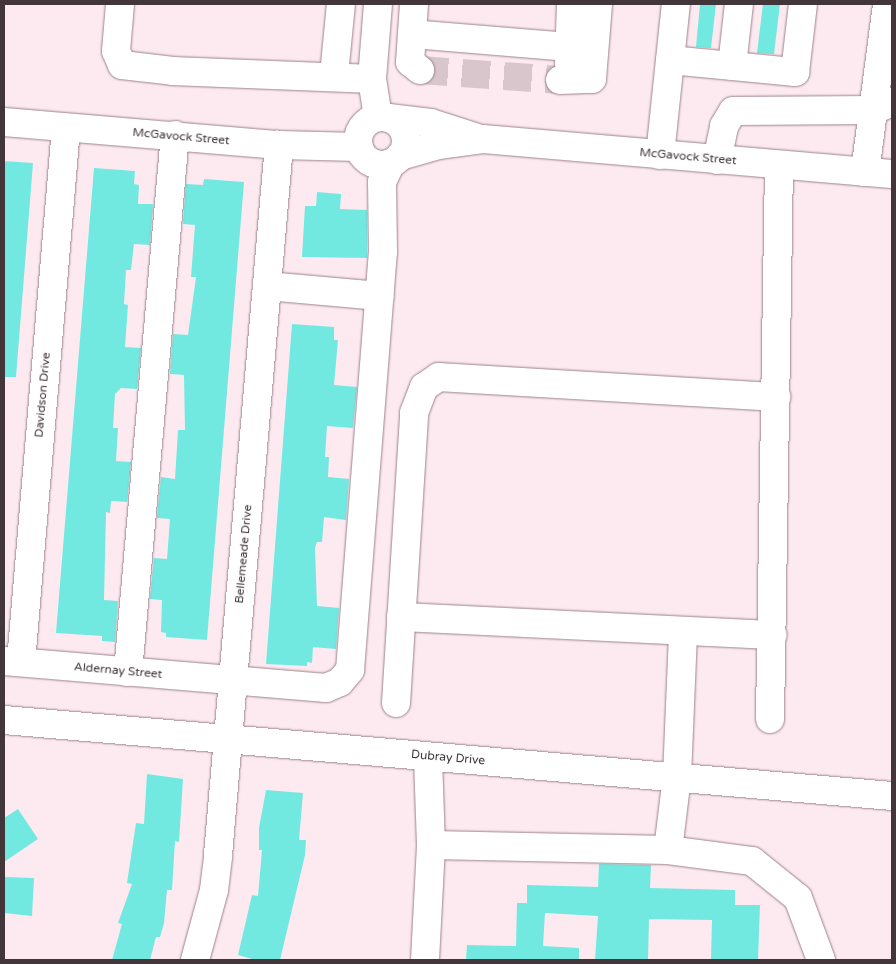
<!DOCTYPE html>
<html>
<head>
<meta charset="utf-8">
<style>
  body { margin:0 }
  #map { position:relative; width:896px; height:964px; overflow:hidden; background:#fdeaf1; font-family:"Varela Round",sans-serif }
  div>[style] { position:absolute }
  .building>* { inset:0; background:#71e9e0 }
  .minor-tunnel>* { height:28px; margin-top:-14px; transform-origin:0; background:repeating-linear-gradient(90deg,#d8c6cc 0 28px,transparent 0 42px) }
  .roads { filter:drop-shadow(0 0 1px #9d828c) drop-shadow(0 0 1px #9d828c) }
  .minor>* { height:28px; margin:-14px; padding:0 14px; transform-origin:14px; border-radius:14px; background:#fff }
  .minor>.ring { margin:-14px; padding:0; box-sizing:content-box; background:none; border:28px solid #fff; border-radius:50% }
  span { translate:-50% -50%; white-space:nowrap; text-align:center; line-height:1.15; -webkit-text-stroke:4.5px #fff; paint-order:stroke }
  .street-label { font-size:12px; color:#42363a }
  .frame { position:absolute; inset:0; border:5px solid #42363a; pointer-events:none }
</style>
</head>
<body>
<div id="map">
  <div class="building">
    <i style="clip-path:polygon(700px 4px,716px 4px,711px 48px,696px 47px)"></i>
    <i style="clip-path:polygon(763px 4px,780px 4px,774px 54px,757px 53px)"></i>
    <i style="clip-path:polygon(4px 161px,33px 163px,16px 377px,4px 377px)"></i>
    <i style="clip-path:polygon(94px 168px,135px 171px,134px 184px,139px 185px,138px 204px,153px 204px,150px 245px,134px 244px,131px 270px,126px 270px,124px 304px,128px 305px,125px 347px,141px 348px,137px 389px,121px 388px,115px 394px,113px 428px,118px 428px,116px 461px,131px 462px,127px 502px,111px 501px,110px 513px,106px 512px,104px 600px,118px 601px,115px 642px,102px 641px,102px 636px,56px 633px)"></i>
    <i style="clip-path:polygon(204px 179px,244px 182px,207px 640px,166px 637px,166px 633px,161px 632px,162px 600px,150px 599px,154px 558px,167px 559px,170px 519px,157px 518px,161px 477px,175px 479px,178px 430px,185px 430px,184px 375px,170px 374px,173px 334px,188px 335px,196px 277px,191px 277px,195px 225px,183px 224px,186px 184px,203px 185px)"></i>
    <i style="clip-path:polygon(317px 192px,341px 194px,340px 209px,367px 210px,367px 258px,302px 257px,305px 206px,316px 206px)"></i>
    <i style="clip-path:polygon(292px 324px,334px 327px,334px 340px,338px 340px,334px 385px,357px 387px,353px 428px,327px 426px,325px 457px,329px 457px,328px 477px,349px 479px,346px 520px,324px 517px,322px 542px,317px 542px,315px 548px,317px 606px,339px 608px,336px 649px,313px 647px,312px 663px,307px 662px,307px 666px,266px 664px)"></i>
    <i style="clip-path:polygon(147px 774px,183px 779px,179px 842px,175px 841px,172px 890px,167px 890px,164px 923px,160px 937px,156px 937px,150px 960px,112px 960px,122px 924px,118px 923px,132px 884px,127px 883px,136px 823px,144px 824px)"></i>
    <i style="clip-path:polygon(266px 790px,303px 793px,299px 840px,306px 840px,305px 855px,280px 960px,256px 960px,238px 955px,252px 895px,258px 896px,262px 850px,259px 850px,259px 828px)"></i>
    <i style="clip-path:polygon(18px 809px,38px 839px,4px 862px,4px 818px)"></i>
    <i style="clip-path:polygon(599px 864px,651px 865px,650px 888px,735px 890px,735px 905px,760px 905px,758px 960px,711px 960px,712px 920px,649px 919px,648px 960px,595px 960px,598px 916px,545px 913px,543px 946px,579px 948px,579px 960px,466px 960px,467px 945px,516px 946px,517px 903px,527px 903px,527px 885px,598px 887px)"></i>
    <i style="clip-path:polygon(4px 877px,34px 878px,32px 916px,4px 913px)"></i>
  </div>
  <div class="minor-tunnel">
    <i style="left:420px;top:70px;width:140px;rotate:4.1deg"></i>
  </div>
  <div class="roads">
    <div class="minor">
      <i style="left:120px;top:4px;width:47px;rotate:94.9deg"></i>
      <i style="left:116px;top:51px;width:15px;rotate:67deg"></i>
      <i style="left:122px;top:65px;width:51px;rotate:6.7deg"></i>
      <i style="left:173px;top:71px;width:199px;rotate:2.3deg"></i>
      <i style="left:378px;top:4px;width:75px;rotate:94.6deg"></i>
      <i style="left:372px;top:79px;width:38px;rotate:81deg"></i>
      <i style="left:414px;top:4px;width:58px;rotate:93.9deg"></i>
      <i style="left:410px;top:62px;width:13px;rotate:39deg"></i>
      <i style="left:412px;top:34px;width:159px;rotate:4.7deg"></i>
      <i style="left:670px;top:60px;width:126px;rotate:5.5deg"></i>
      <i style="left:795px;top:72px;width:68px;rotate:-83.3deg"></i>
      <i style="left:569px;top:64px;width:60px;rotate:-88.1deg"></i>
      <i style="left:732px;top:66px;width:62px;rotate:-83.6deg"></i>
      <i style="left:334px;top:75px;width:71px;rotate:-84.4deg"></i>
      <i style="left:560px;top:80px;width:32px;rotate:-2deg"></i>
      <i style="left:592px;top:79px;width:75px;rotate:-85.4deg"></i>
      <i class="ring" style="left:358px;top:117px;width:20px;height:20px"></i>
      <i style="left:389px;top:118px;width:42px;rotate:6.8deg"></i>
      <i style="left:431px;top:123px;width:46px;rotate:17.7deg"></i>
      <i style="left:4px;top:122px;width:276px;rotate:4.8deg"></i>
      <i style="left:279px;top:145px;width:80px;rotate:1.4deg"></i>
      <i style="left:660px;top:155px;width:152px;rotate:-84deg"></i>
      <i style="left:400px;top:156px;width:40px;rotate:-16deg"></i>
      <i style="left:438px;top:145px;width:45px;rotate:-7.6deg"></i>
      <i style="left:483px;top:139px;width:410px;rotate:4.9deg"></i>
      <i style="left:717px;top:160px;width:35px;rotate:-78deg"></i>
      <i style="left:724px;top:126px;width:17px;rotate:-59deg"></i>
      <i style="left:733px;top:111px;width:141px;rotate:-0.4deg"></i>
      <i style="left:874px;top:110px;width:20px;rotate:-24deg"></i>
      <i style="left:865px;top:172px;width:169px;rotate:-82.5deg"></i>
      <i style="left:267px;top:286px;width:113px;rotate:5.1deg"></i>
      <i style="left:401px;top:617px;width:372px;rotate:2.8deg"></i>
      <i style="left:4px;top:661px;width:323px;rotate:4.8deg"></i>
      <i style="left:326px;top:688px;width:15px;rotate:-23deg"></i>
      <i style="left:340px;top:682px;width:16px;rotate:-50deg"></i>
      <i style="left:350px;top:670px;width:419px;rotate:-85.5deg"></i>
      <i style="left:383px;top:252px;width:70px;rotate:-90.8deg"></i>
      <i style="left:382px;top:182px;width:21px;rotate:-65deg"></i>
      <i style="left:21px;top:662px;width:536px;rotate:-85.18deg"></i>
      <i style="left:128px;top:672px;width:539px;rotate:-85deg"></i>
      <i style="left:396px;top:703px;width:291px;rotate:-86.4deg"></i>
      <i style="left:414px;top:413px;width:28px;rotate:-69deg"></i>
      <i style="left:424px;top:387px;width:18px;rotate:-34deg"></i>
      <i style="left:439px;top:377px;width:338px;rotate:3.4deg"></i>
      <i style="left:770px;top:719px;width:554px;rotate:-89.07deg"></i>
      <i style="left:4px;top:720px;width:891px;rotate:4.89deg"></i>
      <i style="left:431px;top:845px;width:237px;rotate:1.2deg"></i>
      <i style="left:668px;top:850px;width:85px;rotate:7.5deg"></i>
      <i style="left:752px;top:861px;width:59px;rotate:38.8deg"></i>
      <i style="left:798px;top:898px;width:66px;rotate:69.6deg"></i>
      <i style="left:668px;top:850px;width:74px;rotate:-83deg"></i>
      <i style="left:677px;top:777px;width:146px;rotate:-87.6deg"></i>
      <i style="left:195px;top:960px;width:73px;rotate:-74.8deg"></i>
      <i style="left:214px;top:890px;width:35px;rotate:-83deg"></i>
      <i style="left:218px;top:855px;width:713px;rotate:-85.09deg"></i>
      <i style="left:425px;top:960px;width:115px;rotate:-87deg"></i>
      <i style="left:431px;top:845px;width:88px;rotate:-92deg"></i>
    </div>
  </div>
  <div class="street-label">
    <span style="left:181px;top:137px;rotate:5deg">McGavock Street</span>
    <span style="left:688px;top:157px;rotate:5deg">McGavock Street</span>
    <span style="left:43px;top:395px;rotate:-85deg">Davidson Drive</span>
    <span style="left:244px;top:554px;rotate:-85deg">Bellemeade Drive</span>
    <span style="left:118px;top:671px;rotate:5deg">Aldernay Street</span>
    <span style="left:448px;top:758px;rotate:5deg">Dubray Drive</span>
  </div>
  <div class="frame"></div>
</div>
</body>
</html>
